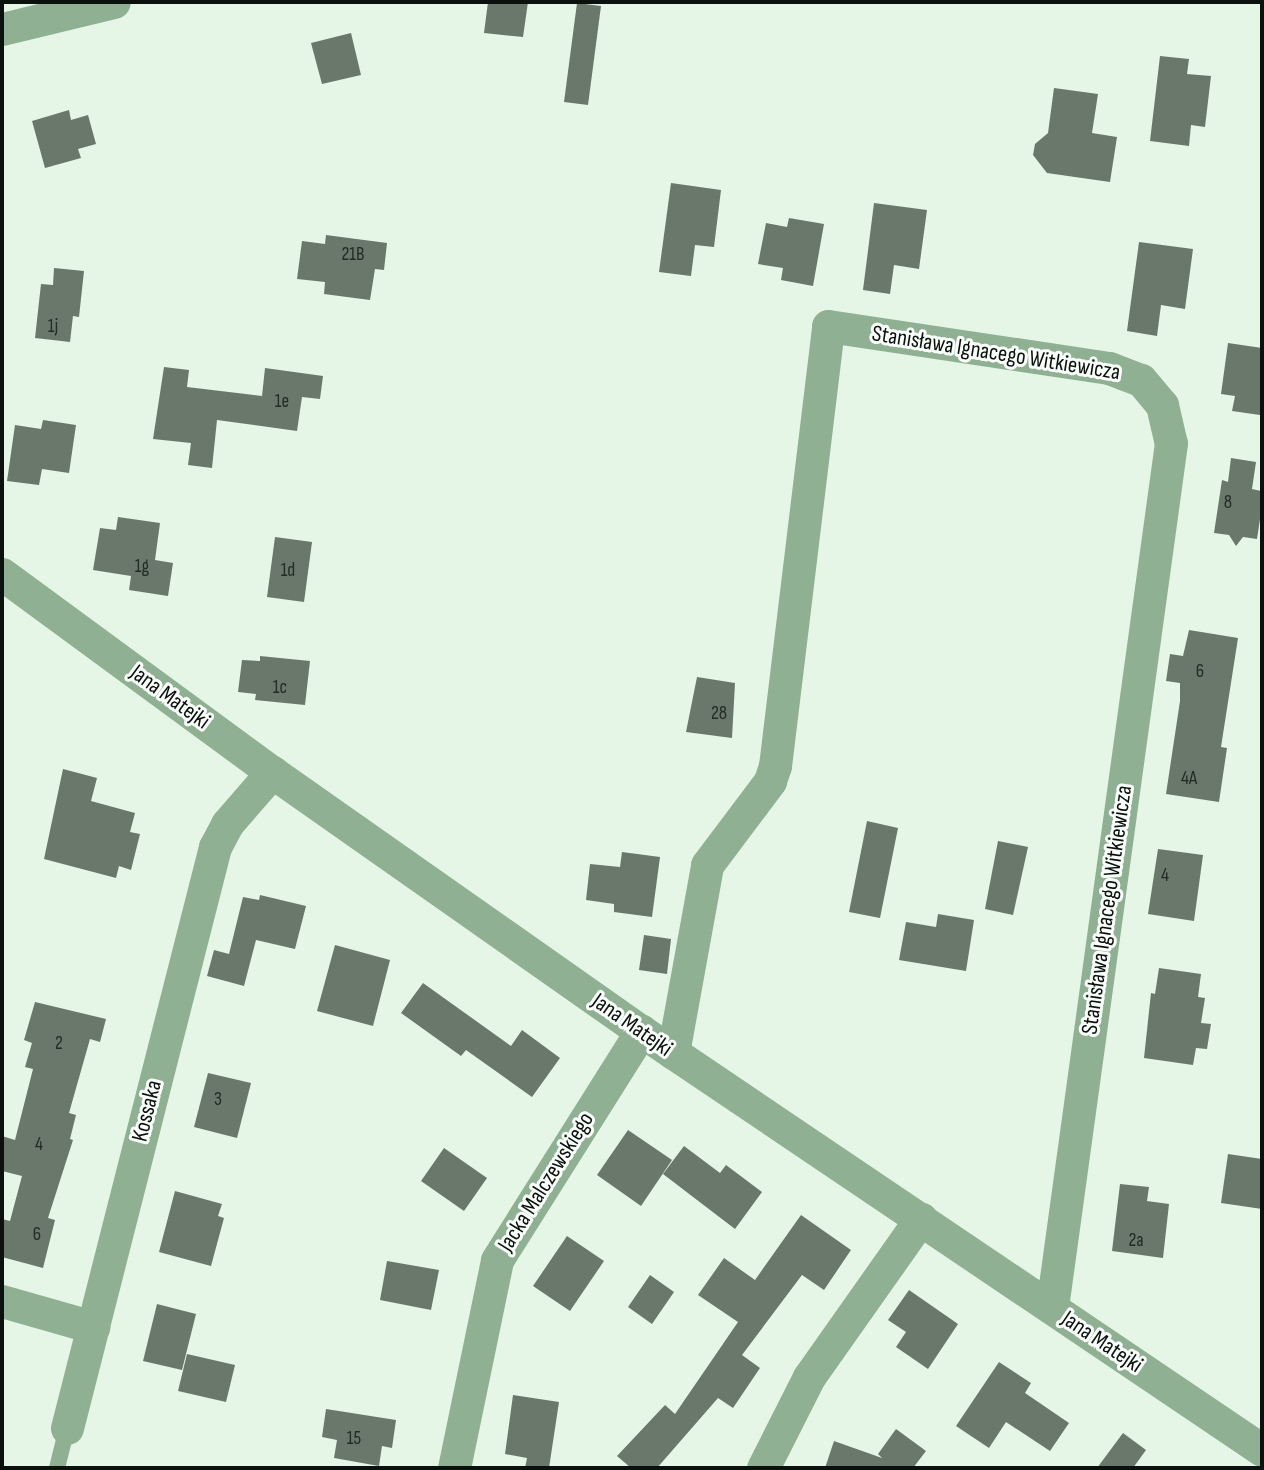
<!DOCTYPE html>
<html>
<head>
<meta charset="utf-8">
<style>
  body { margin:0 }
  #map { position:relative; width:1264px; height:1470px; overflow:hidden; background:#e5f6e6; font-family:"Sofia Sans Condensed",sans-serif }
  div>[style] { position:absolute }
  .building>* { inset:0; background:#69786a }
  .service>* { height:16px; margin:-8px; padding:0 8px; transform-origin:8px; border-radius:8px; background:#8fb092 }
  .minor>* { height:33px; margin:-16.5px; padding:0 16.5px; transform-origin:16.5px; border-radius:16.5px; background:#8fb092 }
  span { translate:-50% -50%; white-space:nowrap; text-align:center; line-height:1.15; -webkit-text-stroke:6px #fbfffc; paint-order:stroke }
  .number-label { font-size:19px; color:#222b24 }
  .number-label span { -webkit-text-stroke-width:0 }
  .street-label { font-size:23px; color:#0b110c }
  .frame { position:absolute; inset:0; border:4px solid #0b110c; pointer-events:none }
</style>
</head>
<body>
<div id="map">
  <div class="building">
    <i style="clip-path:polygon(488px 2px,528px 2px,523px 37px,484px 33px)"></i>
    <i style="clip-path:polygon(577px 3px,601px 6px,588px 105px,564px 102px)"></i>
    <i style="clip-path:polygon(351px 33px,361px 75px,322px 84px,311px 43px)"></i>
    <i style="clip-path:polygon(1160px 56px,1189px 59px,1187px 74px,1211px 76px,1205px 127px,1191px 125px,1189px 146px,1150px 141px)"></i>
    <i style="clip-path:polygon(1054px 88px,1098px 94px,1092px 133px,1117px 137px,1110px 182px,1047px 173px,1033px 155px,1035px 144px,1048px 133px)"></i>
    <i style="clip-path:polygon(69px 110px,71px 120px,88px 115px,96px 144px,78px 149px,81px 158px,45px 168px,32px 121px)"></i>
    <i style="clip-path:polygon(671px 183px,721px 190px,714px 247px,695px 245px,691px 276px,659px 272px)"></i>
    <i style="clip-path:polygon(874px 203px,927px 210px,919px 269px,894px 265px,890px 294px,863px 290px)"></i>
    <i style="clip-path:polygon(789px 218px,824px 224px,813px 286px,781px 280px,783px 268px,758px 264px,766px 223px,787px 227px)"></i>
    <i style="clip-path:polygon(326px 235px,387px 243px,384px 270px,375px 269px,370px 300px,324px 294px,325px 282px,297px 279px,302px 241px,325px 244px)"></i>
    <i style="clip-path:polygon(1139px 242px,1193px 249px,1185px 309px,1161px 305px,1157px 336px,1127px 331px)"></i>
    <i style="clip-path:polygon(54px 268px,84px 271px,79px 317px,73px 316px,70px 342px,35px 338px,41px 284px,53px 285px)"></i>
    <i style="clip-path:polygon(1228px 343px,1262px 348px,1260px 415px,1232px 411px,1235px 396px,1221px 394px)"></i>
    <i style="clip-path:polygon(164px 367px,189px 370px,187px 387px,262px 396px,265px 368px,323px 376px,320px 399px,302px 397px,297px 431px,217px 420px,212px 468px,188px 465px,191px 443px,153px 439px)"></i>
    <i style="clip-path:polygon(43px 420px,76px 425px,69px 473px,42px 469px,39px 485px,7px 481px,15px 425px,41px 429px)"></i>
    <i style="clip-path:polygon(1231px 458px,1256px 462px,1252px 489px,1261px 491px,1262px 506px,1257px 539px,1243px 537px,1236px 546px,1229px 535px,1214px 533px,1222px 480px,1228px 482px)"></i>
    <i style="clip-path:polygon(118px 517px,160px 523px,155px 560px,173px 563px,168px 596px,129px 590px,131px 576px,93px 570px,100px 528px,116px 530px)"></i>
    <i style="clip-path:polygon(275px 537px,312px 542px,304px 602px,267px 597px)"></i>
    <i style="clip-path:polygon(1189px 630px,1238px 638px,1221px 747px,1227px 748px,1219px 802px,1166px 794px,1180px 701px,1180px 683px,1166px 681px,1170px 654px,1183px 656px)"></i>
    <i style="clip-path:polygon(260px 656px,310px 661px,305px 705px,255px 700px,256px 694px,238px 692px,242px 660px,260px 661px)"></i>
    <i style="clip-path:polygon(697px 677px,735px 683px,732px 738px,686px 732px)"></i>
    <i style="clip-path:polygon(63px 769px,97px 778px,91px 801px,135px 813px,130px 832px,140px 834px,131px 870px,119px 866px,116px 878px,44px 859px)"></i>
    <i style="clip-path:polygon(867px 821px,898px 828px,880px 918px,849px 912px)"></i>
    <i style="clip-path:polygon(998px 841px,1028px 847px,1013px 915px,985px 909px)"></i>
    <i style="clip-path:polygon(1158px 849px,1203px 855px,1194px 921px,1148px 914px)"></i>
    <i style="clip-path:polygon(622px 852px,660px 857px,652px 917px,614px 912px,614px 904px,586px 900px,590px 864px,620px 867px)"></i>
    <i style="clip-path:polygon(260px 895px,306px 906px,295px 949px,256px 940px,244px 986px,207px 976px,214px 950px,229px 954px,243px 897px,259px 900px)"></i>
    <i style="clip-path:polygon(938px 914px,974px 920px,966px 971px,899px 960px,906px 922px,936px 927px)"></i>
    <i style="clip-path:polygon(644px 935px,671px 939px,667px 974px,639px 970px)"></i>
    <i style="clip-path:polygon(335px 945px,390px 960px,373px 1026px,317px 1011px)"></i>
    <i style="clip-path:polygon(1159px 968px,1201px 974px,1198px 997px,1205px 998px,1201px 1023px,1211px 1024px,1207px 1049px,1196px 1048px,1193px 1065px,1144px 1058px,1151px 993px,1155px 994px)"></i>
    <i style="clip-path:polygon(423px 983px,511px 1046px,522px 1030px,560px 1058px,532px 1097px,466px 1050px,461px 1056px,401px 1013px)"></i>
    <i style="clip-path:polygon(35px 1002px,106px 1019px,100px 1042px,90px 1039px,69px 1113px,76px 1115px,70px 1139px,73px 1140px,48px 1218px,55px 1220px,43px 1268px,2px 1257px,2px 1219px,10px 1221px,22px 1176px,2px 1171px,2px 1136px,15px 1140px,33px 1069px,25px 1067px,32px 1043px,24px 1040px)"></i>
    <i style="clip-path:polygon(208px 1073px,251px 1083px,237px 1138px,194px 1127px)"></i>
    <i style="clip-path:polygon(628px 1130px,672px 1160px,641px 1206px,597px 1175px)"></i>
    <i style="clip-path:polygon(684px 1146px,720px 1173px,726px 1165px,762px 1192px,735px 1229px,663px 1174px)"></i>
    <i style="clip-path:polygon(444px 1148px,487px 1178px,464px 1211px,421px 1181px)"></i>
    <i style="clip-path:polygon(1228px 1154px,1262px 1159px,1262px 1209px,1221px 1203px)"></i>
    <i style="clip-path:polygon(1120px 1184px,1149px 1187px,1147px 1201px,1169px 1204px,1163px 1258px,1112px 1251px)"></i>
    <i style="clip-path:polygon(175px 1191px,222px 1204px,218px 1216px,224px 1218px,211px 1266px,159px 1252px)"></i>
    <i style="clip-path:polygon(801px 1215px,851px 1250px,824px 1290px,802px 1275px,742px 1355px,760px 1368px,733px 1408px,718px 1398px,657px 1468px,631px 1468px,617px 1456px,665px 1405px,675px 1414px,738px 1322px,698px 1295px,724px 1258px,755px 1280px)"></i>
    <i style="clip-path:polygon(567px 1236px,604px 1261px,570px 1311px,533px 1286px)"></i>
    <i style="clip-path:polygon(387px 1261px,439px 1270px,431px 1310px,380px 1300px)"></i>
    <i style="clip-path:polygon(650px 1275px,674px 1292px,652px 1324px,628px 1307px)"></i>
    <i style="clip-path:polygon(909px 1290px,958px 1324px,928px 1369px,896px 1347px,906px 1332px,888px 1320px)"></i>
    <i style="clip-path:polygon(157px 1304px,196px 1314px,182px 1370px,143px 1361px)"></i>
    <i style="clip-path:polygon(187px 1354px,235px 1365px,226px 1402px,178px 1391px)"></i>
    <i style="clip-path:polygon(999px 1362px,1031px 1383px,1025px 1393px,1069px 1423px,1050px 1451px,1006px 1422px,989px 1448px,956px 1426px)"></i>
    <i style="clip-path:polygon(513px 1395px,559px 1402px,549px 1468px,525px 1468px,527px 1458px,505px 1454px)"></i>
    <i style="clip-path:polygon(326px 1409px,396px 1420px,392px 1448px,382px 1446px,379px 1466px,334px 1458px,337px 1440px,322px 1437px)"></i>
    <i style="clip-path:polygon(896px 1429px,926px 1451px,913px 1468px,825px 1468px,834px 1441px,882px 1458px,878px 1454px)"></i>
    <i style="clip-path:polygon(1123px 1433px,1146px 1450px,1133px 1468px,1097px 1468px)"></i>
  </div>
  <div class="service">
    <i style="left:57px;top:1468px;width:41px;rotate:-76deg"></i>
  </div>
  <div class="minor">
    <i style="left:2px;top:29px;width:115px;rotate:-13.6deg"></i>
    <i style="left:2px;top:574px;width:335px;rotate:36.3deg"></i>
    <i style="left:272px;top:772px;width:451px;rotate:35.1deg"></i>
    <i style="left:641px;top:1031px;width:749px;rotate:34.01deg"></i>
    <i style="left:673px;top:1053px;width:191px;rotate:-79.7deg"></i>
    <i style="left:707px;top:865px;width:105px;rotate:-53.1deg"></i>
    <i style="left:770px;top:781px;width:16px;rotate:-72deg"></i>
    <i style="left:775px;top:766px;width:443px;rotate:-83.1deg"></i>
    <i style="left:828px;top:326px;width:284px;rotate:8.5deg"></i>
    <i style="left:1109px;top:368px;width:34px;rotate:21deg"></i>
    <i style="left:1141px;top:380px;width:33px;rotate:50deg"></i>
    <i style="left:1162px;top:405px;width:39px;rotate:77deg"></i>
    <i style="left:1171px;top:443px;width:872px;rotate:97.84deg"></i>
    <i style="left:2px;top:1301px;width:95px;rotate:15.9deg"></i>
    <i style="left:67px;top:1428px;width:600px;rotate:-75.71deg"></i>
    <i style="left:215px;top:847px;width:26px;rotate:-62deg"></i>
    <i style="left:227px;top:824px;width:69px;rotate:-49.1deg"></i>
    <i style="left:454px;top:1468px;width:212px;rotate:-78.3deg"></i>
    <i style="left:497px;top:1260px;width:271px;rotate:-57.8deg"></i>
    <i style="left:763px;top:1468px;width:102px;rotate:-63.2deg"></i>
    <i style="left:809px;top:1377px;width:194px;rotate:-54.8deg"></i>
  </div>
  <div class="number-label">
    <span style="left:353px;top:255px">21B</span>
    <span style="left:53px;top:327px">1j</span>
    <span style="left:282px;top:402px">1e</span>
    <span style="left:1228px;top:503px">8</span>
    <span style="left:142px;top:567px">1g</span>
    <span style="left:288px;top:571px">1d</span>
    <span style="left:1200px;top:672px">6</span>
    <span style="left:280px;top:688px">1c</span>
    <span style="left:719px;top:714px">28</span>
    <span style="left:1189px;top:779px">4A</span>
    <span style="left:1165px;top:876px">4</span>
    <span style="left:59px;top:1044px">2</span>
    <span style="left:218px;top:1100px">3</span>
    <span style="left:39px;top:1145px">4</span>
    <span style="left:37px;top:1235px">6</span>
    <span style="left:1136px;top:1241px">2a</span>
    <span style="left:354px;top:1439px">15</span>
  </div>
  <div class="street-label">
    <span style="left:996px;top:353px;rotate:9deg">Stanisława Ignacego Witkiewicza</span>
    <span style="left:170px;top:697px;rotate:36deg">Jana Matejki</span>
    <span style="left:1107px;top:910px;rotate:-82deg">Stanisława Ignacego Witkiewicza</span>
    <span style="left:632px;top:1025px;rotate:35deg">Jana Matejki</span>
    <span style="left:147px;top:1111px;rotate:-76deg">Kossaka</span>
    <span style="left:546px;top:1182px;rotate:-58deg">Jacka Malczewskiego</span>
    <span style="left:1102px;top:1342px;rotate:34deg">Jana Matejki</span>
  </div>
  <div class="frame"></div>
</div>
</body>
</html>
